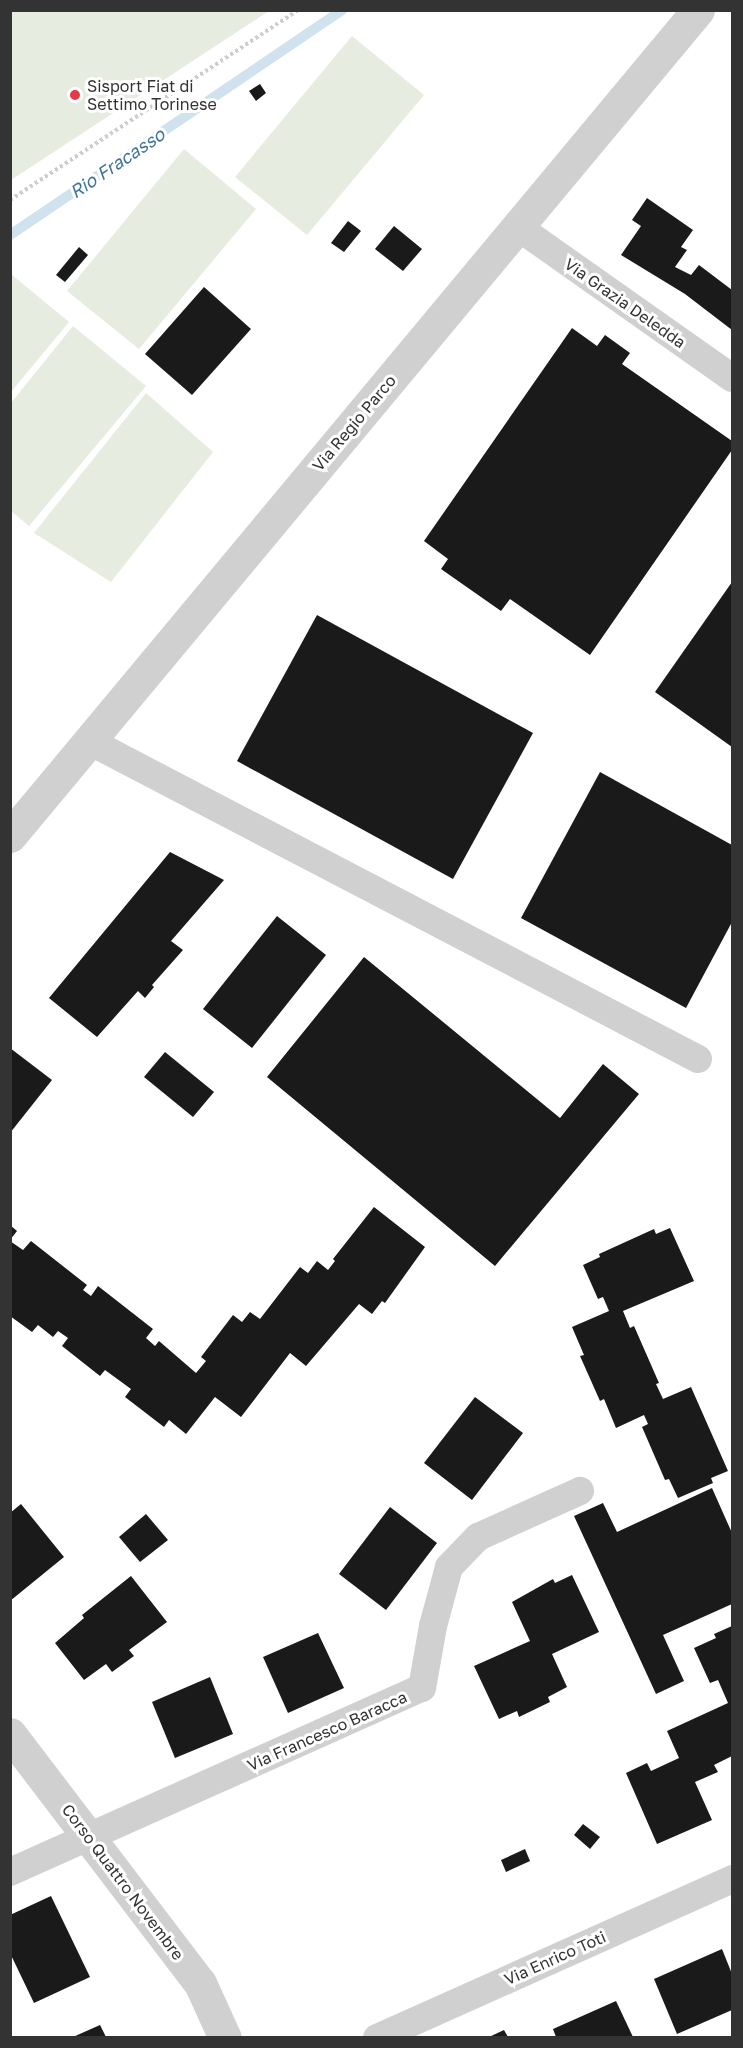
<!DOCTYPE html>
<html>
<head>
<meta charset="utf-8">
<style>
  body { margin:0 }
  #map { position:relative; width:743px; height:2048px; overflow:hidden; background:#fff; font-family:"Golos Text",sans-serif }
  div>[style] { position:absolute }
  .green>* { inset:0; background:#e6ecdf }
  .stream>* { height:10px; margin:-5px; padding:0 5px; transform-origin:5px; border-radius:5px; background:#cfe2ee }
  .building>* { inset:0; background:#1a1a1a }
  .path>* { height:4px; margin-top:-2px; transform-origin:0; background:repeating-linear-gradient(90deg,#cdcdcd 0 3px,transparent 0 6px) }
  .minor>* { height:28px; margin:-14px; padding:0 14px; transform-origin:14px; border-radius:14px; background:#d0d0d0 }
  .tertiary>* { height:33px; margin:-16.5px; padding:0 16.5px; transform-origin:16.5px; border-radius:16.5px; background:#d0d0d0 }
  .dots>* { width:16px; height:16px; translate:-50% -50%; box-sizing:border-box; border:3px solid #fff; border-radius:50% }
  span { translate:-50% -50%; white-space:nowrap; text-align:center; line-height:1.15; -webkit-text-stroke:6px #fff; paint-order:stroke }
  .poi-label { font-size:16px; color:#333 }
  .left { translate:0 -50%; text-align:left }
  .street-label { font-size:16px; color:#333 }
  .water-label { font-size:18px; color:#3f7597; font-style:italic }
  .frame { position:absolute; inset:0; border:12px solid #333; pointer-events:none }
</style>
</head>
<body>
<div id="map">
  <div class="green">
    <i style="clip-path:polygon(11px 10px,269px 10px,269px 11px,11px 180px)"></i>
    <i style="clip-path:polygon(352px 36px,424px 95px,307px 235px,235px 177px)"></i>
    <i style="clip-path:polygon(184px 149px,256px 209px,139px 349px,67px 291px)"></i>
    <i style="clip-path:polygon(11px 274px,69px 322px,11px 392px)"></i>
    <i style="clip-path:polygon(73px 326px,146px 386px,29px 526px,11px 511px,11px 403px)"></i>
    <i style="clip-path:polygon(146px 393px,213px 452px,111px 582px,34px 533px)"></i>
  </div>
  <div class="stream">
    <i style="left:10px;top:235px;width:401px;rotate:-34.1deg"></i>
  </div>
  <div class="building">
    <i style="clip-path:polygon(260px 84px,266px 93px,256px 101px,249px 91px)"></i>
    <i style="clip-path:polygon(647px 198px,693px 230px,681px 247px,687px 250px,675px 267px,691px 275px,699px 265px,732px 290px,732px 330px,685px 294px,621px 255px,641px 226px,632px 220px)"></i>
    <i style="clip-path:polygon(348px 221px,361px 231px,344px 252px,331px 243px)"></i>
    <i style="clip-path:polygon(394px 226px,422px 249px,403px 271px,375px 249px)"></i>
    <i style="clip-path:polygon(79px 247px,88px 255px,65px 282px,56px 275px)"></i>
    <i style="clip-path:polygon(204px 287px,251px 329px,192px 395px,145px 354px)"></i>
    <i style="clip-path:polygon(572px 328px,597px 346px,605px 335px,630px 353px,622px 364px,732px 441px,732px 450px,590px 655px,510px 599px,501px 611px,441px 569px,448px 559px,424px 541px)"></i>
    <i style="clip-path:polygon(732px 582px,732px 747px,655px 692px)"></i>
    <i style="clip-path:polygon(317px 615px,533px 733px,453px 879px,237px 761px)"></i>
    <i style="clip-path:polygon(600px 772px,732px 845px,732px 922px,686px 1008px,521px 918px)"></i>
    <i style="clip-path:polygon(170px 852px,224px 880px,171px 941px,183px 950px,152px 985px,154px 987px,145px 998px,138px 991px,97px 1037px,49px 998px)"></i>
    <i style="clip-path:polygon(277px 916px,326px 955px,252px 1048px,203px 1009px)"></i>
    <i style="clip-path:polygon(364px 957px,560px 1118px,603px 1064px,639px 1094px,495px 1266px,267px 1077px)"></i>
    <i style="clip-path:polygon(10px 1048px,52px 1080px,10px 1133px)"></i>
    <i style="clip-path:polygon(165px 1052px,214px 1092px,193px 1117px,144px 1077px)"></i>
    <i style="clip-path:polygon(374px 1207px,425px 1247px,385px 1303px,382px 1301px,372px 1314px,359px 1304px,306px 1366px,290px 1353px,241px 1417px,215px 1397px,186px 1434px,169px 1420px,164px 1427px,125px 1397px,131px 1389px,105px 1370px,100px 1376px,62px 1346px,68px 1338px,58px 1331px,53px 1337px,38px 1325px,32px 1332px,10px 1316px,10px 1241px,23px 1250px,31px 1241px,87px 1285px,83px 1290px,91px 1296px,98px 1286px,153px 1329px,146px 1338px,155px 1346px,159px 1341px,196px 1373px,206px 1361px,201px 1357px,233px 1315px,242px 1322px,250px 1312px,260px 1319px,300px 1267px,308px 1273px,317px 1261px,328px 1270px,335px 1261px,333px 1259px)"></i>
    <i style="clip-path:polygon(10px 1225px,17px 1231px,10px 1240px)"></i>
    <i style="clip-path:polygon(670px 1228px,694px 1281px,623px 1311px,630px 1328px,634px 1326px,659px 1383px,656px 1384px,663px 1399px,691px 1387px,728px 1471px,711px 1478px,713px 1483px,678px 1498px,669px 1479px,665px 1480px,642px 1427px,648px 1424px,644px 1415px,616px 1428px,604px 1399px,600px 1401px,580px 1356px,584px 1355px,572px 1327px,609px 1311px,603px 1297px,598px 1299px,583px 1265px,600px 1257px,599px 1254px,654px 1229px,656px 1234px)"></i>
    <i style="clip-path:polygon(475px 1397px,523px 1433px,472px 1500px,424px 1463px)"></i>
    <i style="clip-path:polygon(712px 1488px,732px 1533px,732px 1604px,663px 1635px,684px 1681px,656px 1694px,574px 1516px,603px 1503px,617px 1532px)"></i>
    <i style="clip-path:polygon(21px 1504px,64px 1557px,10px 1601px,10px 1513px)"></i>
    <i style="clip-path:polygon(390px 1507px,437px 1543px,386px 1610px,339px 1574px)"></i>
    <i style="clip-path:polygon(146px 1514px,168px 1540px,140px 1562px,119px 1537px)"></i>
    <i style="clip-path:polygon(572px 1575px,599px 1632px,552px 1654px,567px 1687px,548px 1697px,550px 1702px,519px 1717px,517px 1711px,499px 1719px,474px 1666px,530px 1641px,512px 1602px,553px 1579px,555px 1583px)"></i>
    <i style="clip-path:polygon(131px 1576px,167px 1622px,129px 1650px,134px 1656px,112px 1672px,106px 1664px,84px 1680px,55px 1643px,84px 1618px,82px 1615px)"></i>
    <i style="clip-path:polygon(732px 1626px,732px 1756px,714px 1765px,718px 1772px,695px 1782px,712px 1820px,657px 1844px,626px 1773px,647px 1763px,651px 1771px,679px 1758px,667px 1731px,728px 1703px,718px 1680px,710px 1683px,694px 1648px,716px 1638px,714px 1634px)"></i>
    <i style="clip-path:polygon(318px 1633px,344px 1688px,288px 1713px,263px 1657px)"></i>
    <i style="clip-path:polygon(210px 1677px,233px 1734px,175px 1758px,152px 1702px)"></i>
    <i style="clip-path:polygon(583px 1824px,600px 1837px,590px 1849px,574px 1835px)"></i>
    <i style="clip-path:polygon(525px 1849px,530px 1861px,506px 1872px,501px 1860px)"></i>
    <i style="clip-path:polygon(51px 1896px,90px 1977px,34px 2003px,10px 1953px,10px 1915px)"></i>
    <i style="clip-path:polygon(722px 1949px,732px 1974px,732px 2010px,677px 2034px,654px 1979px)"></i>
    <i style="clip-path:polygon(616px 2001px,633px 2037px,556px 2037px,553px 2029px)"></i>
    <i style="clip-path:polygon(100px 2025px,106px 2037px,73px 2037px)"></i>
    <i style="clip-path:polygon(504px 2030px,508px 2037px,489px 2037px)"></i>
  </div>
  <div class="path">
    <i style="left:10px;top:200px;width:345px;rotate:-33.4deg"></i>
  </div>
  <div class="minor">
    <i style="left:518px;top:227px;width:262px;rotate:35.2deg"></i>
    <i style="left:89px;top:741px;width:687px;rotate:27.57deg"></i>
    <i style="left:10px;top:1872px;width:451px;rotate:-24.1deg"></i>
    <i style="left:422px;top:1688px;width:63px;rotate:-79.9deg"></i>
    <i style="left:433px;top:1626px;width:61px;rotate:-74.8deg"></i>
    <i style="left:449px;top:1567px;width:42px;rotate:-46deg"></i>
    <i style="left:478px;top:1537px;width:112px;rotate:-24.3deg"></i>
    <i style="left:377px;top:2038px;width:389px;rotate:-24.1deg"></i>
  </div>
  <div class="tertiary">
    <i style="left:10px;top:836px;width:1075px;rotate:-50.21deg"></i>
    <i style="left:10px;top:1734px;width:313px;rotate:52.7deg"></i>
    <i style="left:200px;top:1983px;width:60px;rotate:65.6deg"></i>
  </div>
  <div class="dots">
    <i style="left:75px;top:95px;background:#e63946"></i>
  </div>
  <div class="poi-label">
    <span class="left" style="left:87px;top:95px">Sisport Fiat di<br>Settimo Torinese</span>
  </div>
  <div class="street-label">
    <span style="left:625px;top:303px;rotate:35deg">Via Grazia Deledda</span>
    <span style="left:354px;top:423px;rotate:-50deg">Via Regio Parco</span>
    <span style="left:327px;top:1731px;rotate:-24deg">Via Francesco Baracca</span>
    <span style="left:123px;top:1882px;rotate:53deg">Corso Quattro Novembre</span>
    <span style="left:555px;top:1958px;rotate:-24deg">Via Enrico Toti</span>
  </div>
  <div class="water-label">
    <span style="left:117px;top:163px;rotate:-34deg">Rio Fracasso</span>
  </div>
  <div class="frame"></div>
</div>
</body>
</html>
